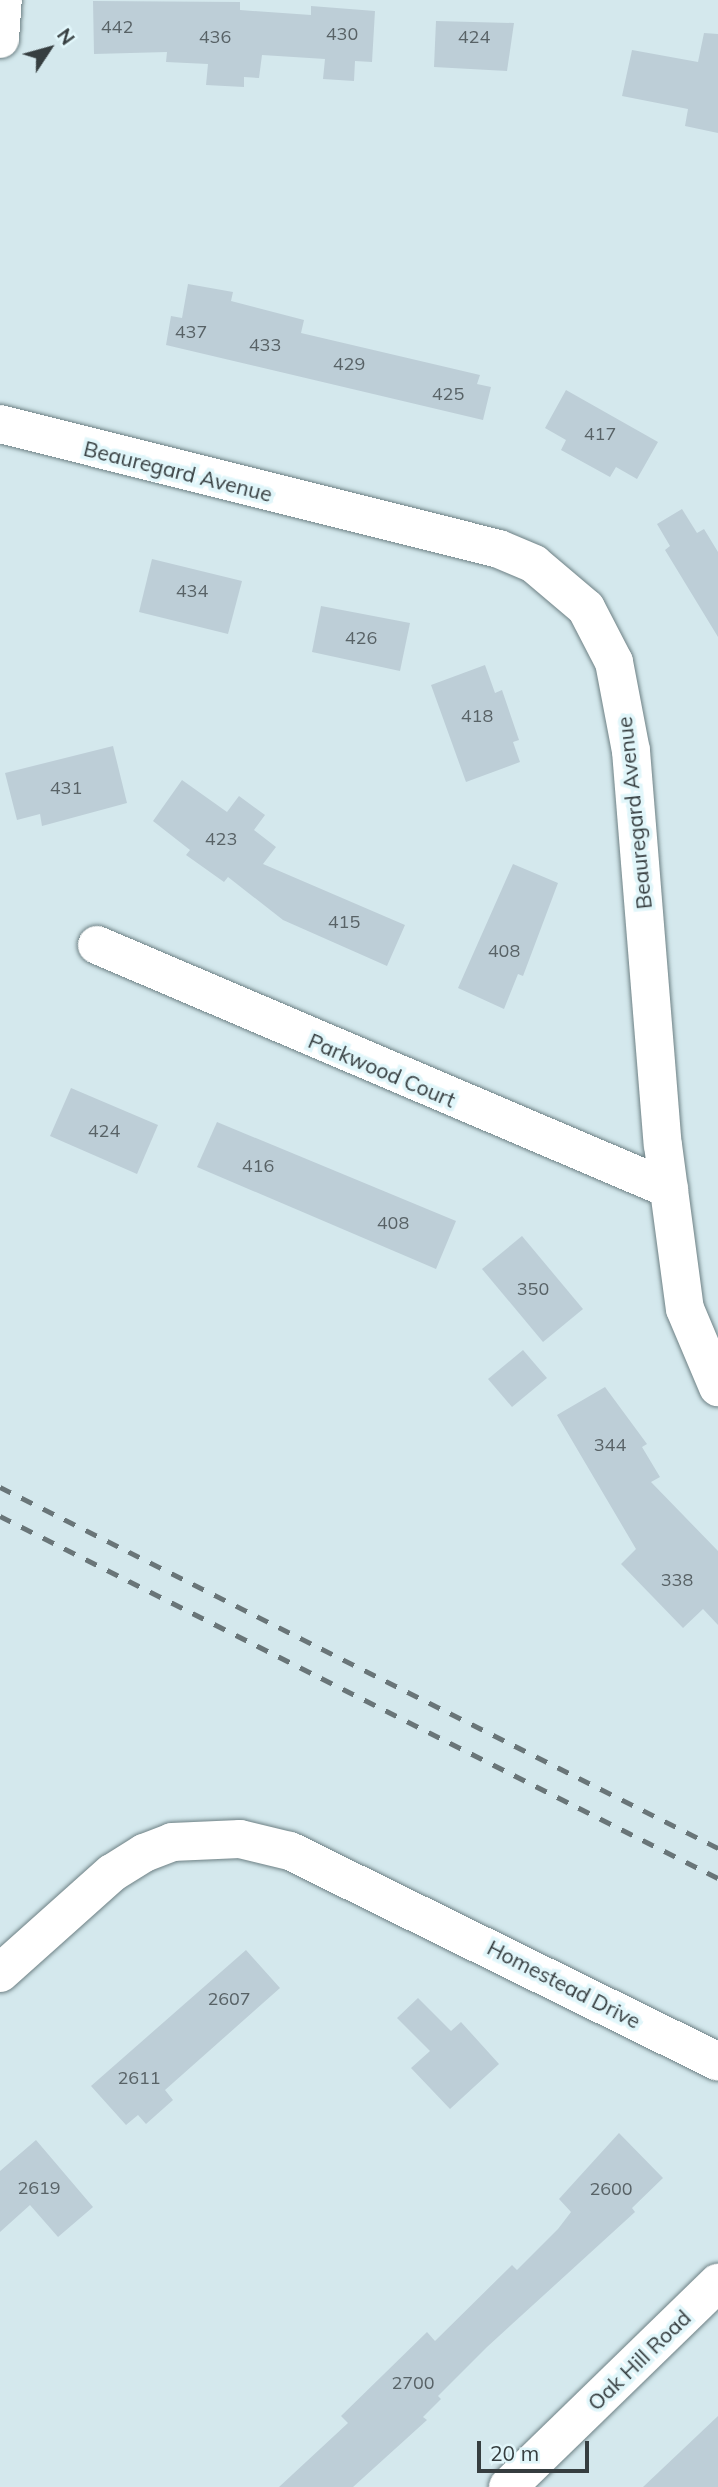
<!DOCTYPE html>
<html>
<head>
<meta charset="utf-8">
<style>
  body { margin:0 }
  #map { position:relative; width:718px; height:2487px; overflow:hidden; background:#d4e8ed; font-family:Mulish,sans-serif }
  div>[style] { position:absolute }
  .building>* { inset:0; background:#bdced7 }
  .roads { filter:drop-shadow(0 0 2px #6d8084) drop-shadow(0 0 2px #6d8084) }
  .street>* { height:38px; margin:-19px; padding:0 19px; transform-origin:19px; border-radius:19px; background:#fff }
  .rail>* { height:5px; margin-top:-2.5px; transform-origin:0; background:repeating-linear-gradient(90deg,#697578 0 12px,transparent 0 24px) }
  span { translate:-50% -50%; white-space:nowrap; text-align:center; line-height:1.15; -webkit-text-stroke:7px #e1f6fa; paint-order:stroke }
  .number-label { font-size:18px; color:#586266 }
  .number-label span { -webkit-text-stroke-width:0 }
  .street-label { font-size:21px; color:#363e40 }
  .north { position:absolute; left:14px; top:14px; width:70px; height:70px; -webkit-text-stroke:5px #e1f6fa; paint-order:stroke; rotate:54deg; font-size:19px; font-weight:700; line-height:28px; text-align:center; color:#363e40 }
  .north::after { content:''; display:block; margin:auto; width:24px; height:32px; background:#363e40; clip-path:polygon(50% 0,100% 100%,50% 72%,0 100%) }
  .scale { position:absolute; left:477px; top:2441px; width:112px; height:32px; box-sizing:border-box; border:4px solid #363e40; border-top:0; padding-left:9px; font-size:21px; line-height:24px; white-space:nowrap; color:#363e40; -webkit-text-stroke:5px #e1f6fa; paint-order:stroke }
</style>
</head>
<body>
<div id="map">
  <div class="building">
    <i style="clip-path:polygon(93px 1px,240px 2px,240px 10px,311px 15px,311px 6px,375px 11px,372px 62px,355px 61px,354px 81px,323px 79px,325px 59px,262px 55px,259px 78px,244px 77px,244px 87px,206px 85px,208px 64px,166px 62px,167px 52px,94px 54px)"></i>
    <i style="clip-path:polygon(436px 21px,514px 23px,507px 71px,434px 67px)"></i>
    <i style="clip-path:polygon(704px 33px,718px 34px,718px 133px,685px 126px,688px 109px,622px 96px,632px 50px,698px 62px)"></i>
    <i style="clip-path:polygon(188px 284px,233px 292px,231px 301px,304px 320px,301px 333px,480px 375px,477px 384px,491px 387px,483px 420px,166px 345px,171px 316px,182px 318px)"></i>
    <i style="clip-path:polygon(566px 390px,658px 442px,637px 479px,616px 467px,610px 477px,561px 450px,566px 440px,545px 428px)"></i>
    <i style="clip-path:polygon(682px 509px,697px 533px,704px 529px,718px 552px,718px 637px,665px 550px,670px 546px,657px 524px)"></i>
    <i style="clip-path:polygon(152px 559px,242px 581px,228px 634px,139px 612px)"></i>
    <i style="clip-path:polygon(321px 606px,410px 623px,400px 671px,312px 652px)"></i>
    <i style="clip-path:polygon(485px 665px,495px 693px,502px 690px,519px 740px,513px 742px,520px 762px,466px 782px,431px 685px)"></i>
    <i style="clip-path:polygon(113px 746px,127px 803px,42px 826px,40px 814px,17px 820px,5px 773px)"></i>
    <i style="clip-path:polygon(182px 780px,227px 812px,239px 796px,265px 815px,254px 830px,276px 847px,263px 864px,405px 925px,387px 966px,283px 920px,228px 877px,224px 882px,186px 855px,190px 850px,153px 821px)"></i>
    <i style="clip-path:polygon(513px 864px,558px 883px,523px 976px,518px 974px,504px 1009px,458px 988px)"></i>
    <i style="clip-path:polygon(71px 1088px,158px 1125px,137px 1174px,50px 1136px)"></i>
    <i style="clip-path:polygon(217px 1122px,456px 1221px,436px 1269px,197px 1167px)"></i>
    <i style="clip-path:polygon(522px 1236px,583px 1309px,543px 1342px,482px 1269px)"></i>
    <i style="clip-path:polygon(523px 1350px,547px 1378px,512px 1407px,488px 1379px)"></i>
    <i style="clip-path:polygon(605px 1387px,647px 1444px,642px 1447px,660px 1477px,651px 1482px,718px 1551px,718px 1625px,703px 1609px,683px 1628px,621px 1564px,636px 1549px,557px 1415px)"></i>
    <i style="clip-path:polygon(246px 1950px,280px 1988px,165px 2090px,173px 2100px,146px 2124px,138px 2115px,126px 2125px,91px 2086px)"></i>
    <i style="clip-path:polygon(418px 1998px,451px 2031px,461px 2022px,499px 2064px,450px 2109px,411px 2068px,430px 2051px,397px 2018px)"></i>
    <i style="clip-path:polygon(619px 2133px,663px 2178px,632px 2208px,635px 2212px,487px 2347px,438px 2396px,441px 2399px,423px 2417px,427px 2420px,353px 2487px,279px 2487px,348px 2423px,341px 2416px,427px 2332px,435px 2341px,512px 2265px,517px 2270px,558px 2229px,571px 2212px,559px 2199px)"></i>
    <i style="clip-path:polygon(36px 2140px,93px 2207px,58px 2237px,30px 2205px,0 2232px,0 2171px)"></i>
    <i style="clip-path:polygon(718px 2416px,718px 2487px,643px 2487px)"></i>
  </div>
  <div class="roads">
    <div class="street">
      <i style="left:0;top:39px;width:39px;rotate:-86deg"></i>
      <i style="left:0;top:424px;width:514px;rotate:14.06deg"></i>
      <i style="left:499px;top:549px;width:38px;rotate:23deg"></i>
      <i style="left:534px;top:564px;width:68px;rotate:40.2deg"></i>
      <i style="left:586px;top:608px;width:61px;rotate:62.6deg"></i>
      <i style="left:614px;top:662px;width:91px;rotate:79.2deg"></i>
      <i style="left:631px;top:751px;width:395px;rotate:85.4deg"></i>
      <i style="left:663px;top:1145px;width:165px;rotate:82.4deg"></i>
      <i style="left:685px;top:1309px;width:85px;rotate:67.1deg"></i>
      <i style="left:97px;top:945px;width:622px;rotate:23.1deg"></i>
      <i style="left:0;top:1973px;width:150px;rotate:-41.8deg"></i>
      <i style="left:112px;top:1873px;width:38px;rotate:-32deg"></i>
      <i style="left:144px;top:1853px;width:30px;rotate:-21deg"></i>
      <i style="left:172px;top:1842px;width:68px;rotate:-2.5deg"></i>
      <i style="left:240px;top:1839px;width:51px;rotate:13.5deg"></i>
      <i style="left:290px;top:1851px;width:477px;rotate:26.2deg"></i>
      <i style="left:508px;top:2487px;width:293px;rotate:-44.2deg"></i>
    </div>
  </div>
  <div class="rail">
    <i style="left:0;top:1487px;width:804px;rotate:26.69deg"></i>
    <i style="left:0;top:1516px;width:804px;rotate:26.76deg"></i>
  </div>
  <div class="number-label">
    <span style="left:117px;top:27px">442</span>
    <span style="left:342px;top:34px">430</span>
    <span style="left:215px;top:37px">436</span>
    <span style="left:474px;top:37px">424</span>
    <span style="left:191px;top:332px">437</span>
    <span style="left:265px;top:345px">433</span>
    <span style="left:349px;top:364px">429</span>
    <span style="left:448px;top:394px">425</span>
    <span style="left:600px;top:434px">417</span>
    <span style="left:192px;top:591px">434</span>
    <span style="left:361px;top:638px">426</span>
    <span style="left:477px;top:716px">418</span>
    <span style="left:66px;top:788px">431</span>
    <span style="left:221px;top:839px">423</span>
    <span style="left:344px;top:922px">415</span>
    <span style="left:504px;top:951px">408</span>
    <span style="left:104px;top:1131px">424</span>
    <span style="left:258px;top:1166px">416</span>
    <span style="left:393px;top:1223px">408</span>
    <span style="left:533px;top:1289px">350</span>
    <span style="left:610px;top:1445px">344</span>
    <span style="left:677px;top:1580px">338</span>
    <span style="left:229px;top:1999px">2607</span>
    <span style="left:139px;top:2078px">2611</span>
    <span style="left:39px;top:2188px">2619</span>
    <span style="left:611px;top:2189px">2600</span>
    <span style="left:413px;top:2383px">2700</span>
  </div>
  <div class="street-label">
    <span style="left:178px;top:471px;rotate:14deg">Beauregard Avenue</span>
    <span style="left:634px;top:813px;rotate:-96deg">Beauregard Avenue</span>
    <span style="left:382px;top:1070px;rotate:23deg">Parkwood Court</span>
    <span style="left:564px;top:1984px;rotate:27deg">Homestead Drive</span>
    <span style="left:639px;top:2360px;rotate:-44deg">Oak Hill Road</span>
  </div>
  <div class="north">N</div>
  <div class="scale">20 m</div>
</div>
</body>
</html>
